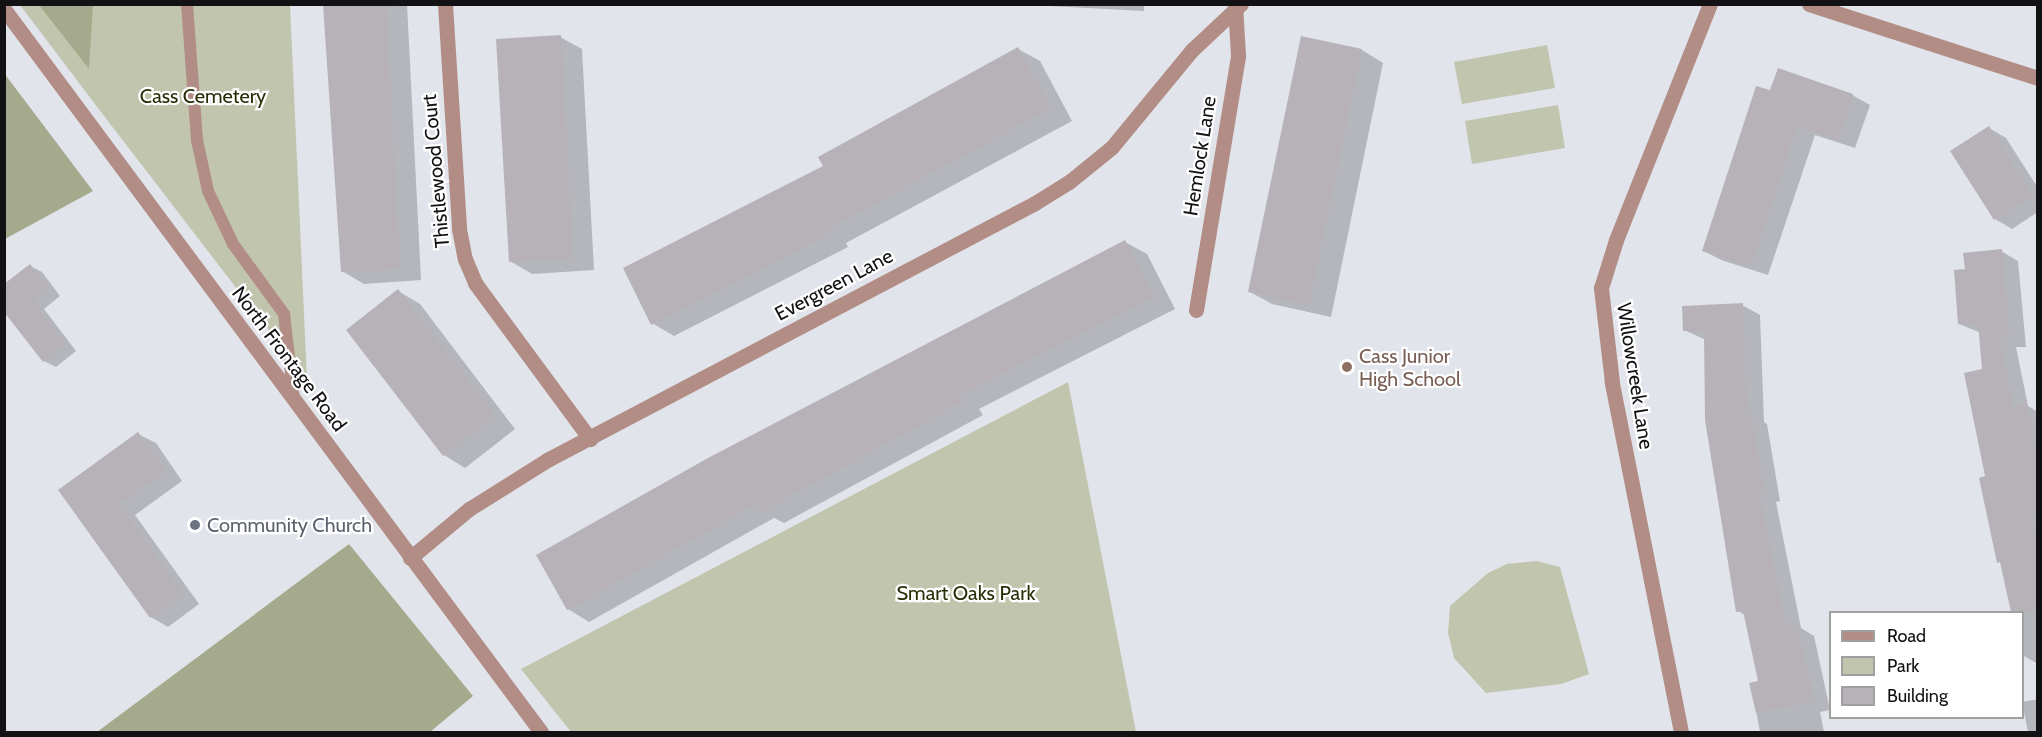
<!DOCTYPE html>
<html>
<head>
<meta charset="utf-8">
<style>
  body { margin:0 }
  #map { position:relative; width:2042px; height:737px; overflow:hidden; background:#e2e4ec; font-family:Cabin,sans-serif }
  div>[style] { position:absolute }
  .green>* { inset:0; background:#c1c5ad }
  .forest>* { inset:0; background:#a6aa8d }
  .shadow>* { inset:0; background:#0003 }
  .building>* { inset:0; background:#b7b2b8 }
  .lane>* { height:12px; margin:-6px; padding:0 6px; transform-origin:6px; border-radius:6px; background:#b18d85 }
  .street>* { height:15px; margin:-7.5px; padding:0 7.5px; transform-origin:7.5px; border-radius:7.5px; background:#b18d85 }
  .dots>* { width:16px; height:16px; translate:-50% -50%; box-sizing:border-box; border:3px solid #fff; border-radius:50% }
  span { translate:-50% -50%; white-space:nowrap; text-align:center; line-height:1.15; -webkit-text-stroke:4.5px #fff; paint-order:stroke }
  .park-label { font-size:20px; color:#2a2e06 }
  .street-label { font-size:20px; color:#121215 }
  .education-label { font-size:20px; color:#785e54 }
  .left { translate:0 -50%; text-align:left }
  .worship-label { font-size:20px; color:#5b616d }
  .frame { position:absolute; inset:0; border:6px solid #121215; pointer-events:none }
  .legend { position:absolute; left:1829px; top:611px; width:195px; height:108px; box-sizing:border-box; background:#fff; border:2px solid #a0a0a1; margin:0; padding:8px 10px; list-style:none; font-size:18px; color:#121215 }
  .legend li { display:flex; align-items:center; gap:12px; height:30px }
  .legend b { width:30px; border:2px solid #a0a0a1 }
</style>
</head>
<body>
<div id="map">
  <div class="green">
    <i style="clip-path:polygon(20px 5px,290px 5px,307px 380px,101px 112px)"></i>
    <i style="clip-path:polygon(1547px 45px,1555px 88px,1462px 104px,1454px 62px)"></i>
    <i style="clip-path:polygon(1558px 105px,1565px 148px,1472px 164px,1465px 121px)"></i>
    <i style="clip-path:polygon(1068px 382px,1136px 732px,571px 732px,521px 669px)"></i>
    <i style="clip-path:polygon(1537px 561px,1560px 567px,1589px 674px,1561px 684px,1486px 693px,1454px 658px,1448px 633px,1450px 606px,1488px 573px,1507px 564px)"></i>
  </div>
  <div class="forest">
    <i style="clip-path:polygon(39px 5px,93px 5px,89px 69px)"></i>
    <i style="clip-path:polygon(4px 73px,93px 191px,5px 239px,4px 239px)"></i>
    <i style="clip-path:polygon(349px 544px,473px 696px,430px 732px,97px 732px)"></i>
  </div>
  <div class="shadow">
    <i style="clip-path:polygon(326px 4px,407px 4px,421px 280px,364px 284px,342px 271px)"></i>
    <i style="clip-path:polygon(1010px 4px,1144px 4px,1144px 11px)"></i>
    <i style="clip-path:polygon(560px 37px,582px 49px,594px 270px,532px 274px,510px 261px)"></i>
    <i style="clip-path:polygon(1018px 49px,1040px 61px,1072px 121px,846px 243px,848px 247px,674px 336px,652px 323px,825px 167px)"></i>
    <i style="clip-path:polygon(1362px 50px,1383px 63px,1331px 317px,1272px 304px,1250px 292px)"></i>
    <i style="clip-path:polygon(1771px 92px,1852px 95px,1870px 105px,1855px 148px,1815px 135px,1768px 275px,1721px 260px,1704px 251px)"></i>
    <i style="clip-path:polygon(1989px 128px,2006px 138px,2038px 188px,2038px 212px,2012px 229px,1995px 219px)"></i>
    <i style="clip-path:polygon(1125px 242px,1147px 254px,1175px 309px,979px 409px,983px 415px,784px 523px,774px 518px,589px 622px,568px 609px)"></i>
    <i style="clip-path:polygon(2001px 251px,2018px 261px,2026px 347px,2016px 347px,2028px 406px,2038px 412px,2038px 664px,2022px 655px,2022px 612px,2012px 612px,1981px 479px,1987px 478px,1981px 333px,1959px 324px,1966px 270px)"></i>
    <i style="clip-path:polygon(30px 266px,42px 272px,60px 296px,44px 309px,76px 351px,56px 367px,44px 361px,4px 309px)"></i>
    <i style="clip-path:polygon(398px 291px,420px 304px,515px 429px,465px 468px,444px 455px)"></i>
    <i style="clip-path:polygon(1742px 305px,1760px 315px,1764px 422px,1767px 424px,1780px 501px,1776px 502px,1801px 628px,1814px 636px,1830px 710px,1820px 712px,1824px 732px,1760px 732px,1751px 684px,1760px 682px,1745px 615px,1738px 611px,1706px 340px,1684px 330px)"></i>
    <i style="clip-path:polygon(138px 434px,156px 443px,182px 481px,135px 515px,199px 604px,168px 627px,151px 617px,60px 490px)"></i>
    <i style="clip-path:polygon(2038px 699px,2038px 732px,2028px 732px,2022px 702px)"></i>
  </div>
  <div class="building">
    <i style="clip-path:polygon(323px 4px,386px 4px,400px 269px,341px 272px)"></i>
    <i style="clip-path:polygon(561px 35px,573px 259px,509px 262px,496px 39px)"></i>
    <i style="clip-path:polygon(1301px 36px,1362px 49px,1309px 305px,1248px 292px)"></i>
    <i style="clip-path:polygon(1018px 47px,1051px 108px,825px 231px,827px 235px,651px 325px,623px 268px,823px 166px,818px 157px)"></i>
    <i style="clip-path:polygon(1778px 68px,1853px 94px,1838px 140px,1797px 126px,1751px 266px,1702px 251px,1756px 86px,1770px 90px)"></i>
    <i style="clip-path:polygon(1989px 126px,2032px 195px,1994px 220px,1950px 151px)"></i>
    <i style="clip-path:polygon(1125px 240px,1154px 297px,959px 396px,962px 402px,761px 512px,756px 504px,567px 610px,536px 555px,708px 458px)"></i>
    <i style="clip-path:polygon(2002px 249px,2009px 337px,2000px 338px,2013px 407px,2027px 404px,2037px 451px,2037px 518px,2033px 519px,2037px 541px,2037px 612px,2011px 612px,2000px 562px,1997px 563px,1979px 478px,1985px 476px,1964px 373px,1982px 369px,1978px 323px,1958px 324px,1954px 270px,1965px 269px,1963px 253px)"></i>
    <i style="clip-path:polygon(30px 264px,49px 288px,33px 302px,66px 344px,43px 362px,4px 312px,4px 284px)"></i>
    <i style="clip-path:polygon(398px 289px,495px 416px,443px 456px,346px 330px)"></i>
    <i style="clip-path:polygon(1743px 303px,1747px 413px,1751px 412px,1764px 492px,1759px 493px,1786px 627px,1797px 625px,1814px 701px,1756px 713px,1749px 683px,1758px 681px,1743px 611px,1736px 612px,1705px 420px,1704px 331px,1683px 331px,1682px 306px)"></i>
    <i style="clip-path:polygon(138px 432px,166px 471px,119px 504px,183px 594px,150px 618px,58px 490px)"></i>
  </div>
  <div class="lane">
    <i style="left:187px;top:4px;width:136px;rotate:85.8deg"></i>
    <i style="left:197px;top:140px;width:52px;rotate:77.8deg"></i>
    <i style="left:208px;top:191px;width:59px;rotate:64.7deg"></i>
    <i style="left:233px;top:244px;width:87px;rotate:53.9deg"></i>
    <i style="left:284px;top:314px;width:86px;rotate:83.3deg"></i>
  </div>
  <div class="street">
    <i style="left:445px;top:4px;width:225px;rotate:86.4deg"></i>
    <i style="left:459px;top:229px;width:31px;rotate:79deg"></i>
    <i style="left:465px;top:259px;width:26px;rotate:67deg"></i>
    <i style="left:475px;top:283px;width:194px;rotate:53.6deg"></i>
    <i style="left:1809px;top:4px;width:241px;rotate:17.9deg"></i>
    <i style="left:4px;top:9px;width:901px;rotate:53.4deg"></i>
    <i style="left:1196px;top:310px;width:258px;rotate:-80.6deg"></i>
    <i style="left:1238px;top:55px;width:51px;rotate:-93.4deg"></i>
    <i style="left:410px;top:558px;width:77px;rotate:-39.7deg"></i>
    <i style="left:469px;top:509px;width:92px;rotate:-32.1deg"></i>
    <i style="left:547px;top:460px;width:552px;rotate:-27.77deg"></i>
    <i style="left:1035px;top:203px;width:40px;rotate:-32deg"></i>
    <i style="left:1069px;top:182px;width:55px;rotate:-39.1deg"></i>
    <i style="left:1112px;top:147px;width:126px;rotate:-50.5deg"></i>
    <i style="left:1192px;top:50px;width:67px;rotate:-43.2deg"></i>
    <i style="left:1681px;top:732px;width:357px;rotate:-101.2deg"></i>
    <i style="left:1612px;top:382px;width:95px;rotate:-96.7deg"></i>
    <i style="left:1601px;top:288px;width:50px;rotate:-72.6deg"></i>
    <i style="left:1616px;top:240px;width:254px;rotate:-68.3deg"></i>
  </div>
  <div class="dots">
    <i style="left:1347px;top:367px;background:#8d6e63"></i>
    <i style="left:195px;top:525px;background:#6b7280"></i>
  </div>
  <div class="park-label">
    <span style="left:203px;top:96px">Cass Cemetery</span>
    <span style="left:966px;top:593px">Smart Oaks Park</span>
  </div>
  <div class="street-label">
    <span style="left:1200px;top:156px;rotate:-81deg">Hemlock Lane</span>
    <span style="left:436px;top:171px;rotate:-95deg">Thistlewood Court</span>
    <span style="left:834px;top:285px;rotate:-28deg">Evergreen Lane</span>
    <span style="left:289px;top:359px;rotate:53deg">North Frontage Road</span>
    <span style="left:1635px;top:376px;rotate:81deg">Willowcreek Lane</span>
  </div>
  <div class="education-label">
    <span class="left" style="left:1359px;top:368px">Cass Junior<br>High School</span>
  </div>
  <div class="worship-label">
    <span class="left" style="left:207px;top:525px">Community Church</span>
  </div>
  <div class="frame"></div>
  <ul class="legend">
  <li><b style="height:8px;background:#b18d85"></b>Road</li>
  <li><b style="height:16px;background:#c1c5ad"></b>Park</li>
  <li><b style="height:16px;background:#b7b2b8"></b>Building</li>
  </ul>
</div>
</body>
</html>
